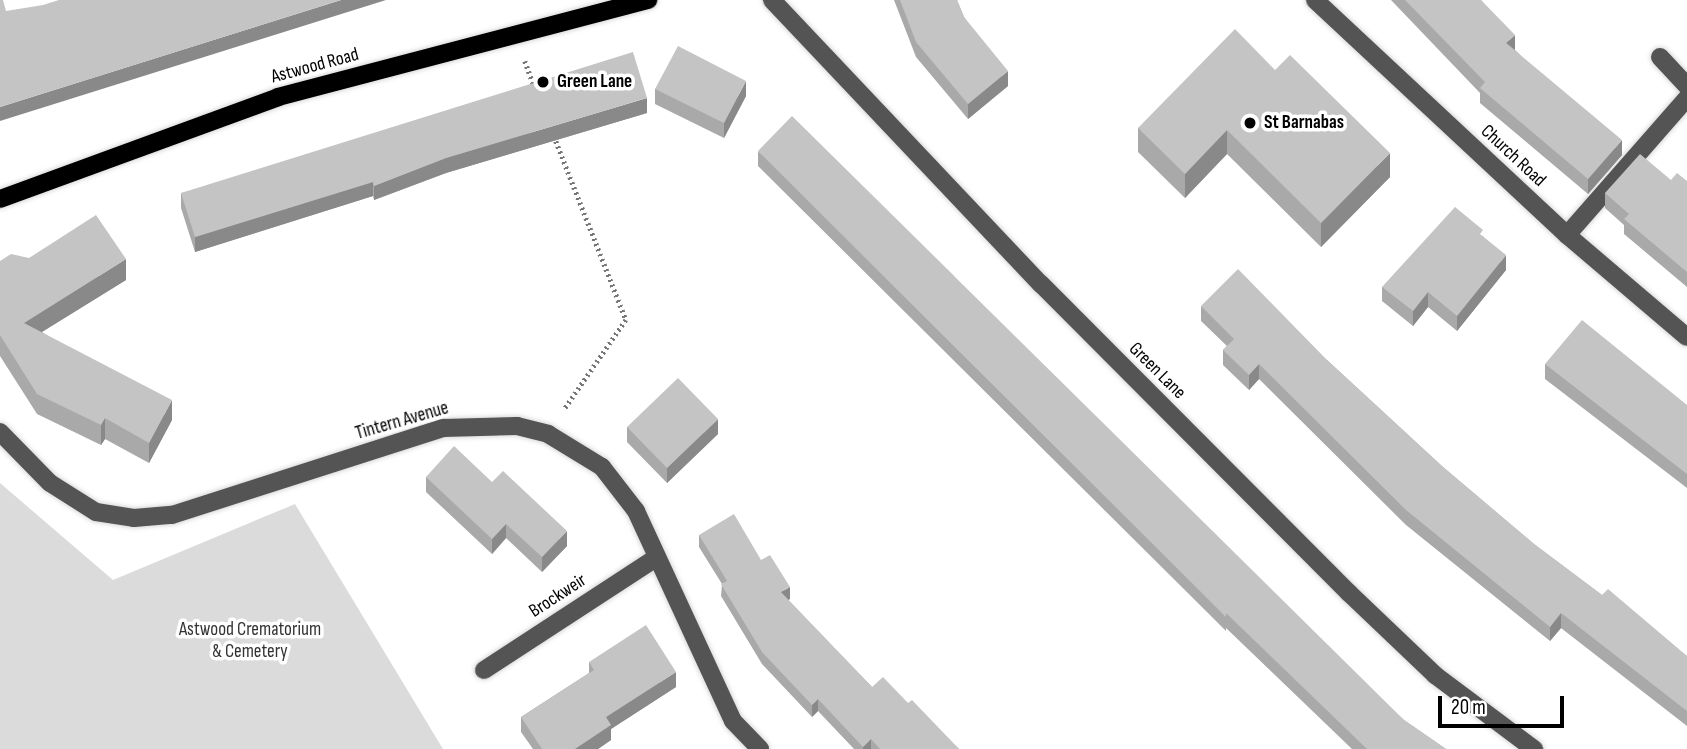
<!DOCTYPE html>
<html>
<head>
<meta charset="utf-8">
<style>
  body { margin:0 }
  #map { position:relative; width:1687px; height:749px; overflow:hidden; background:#fff; font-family:"Sofia Sans Condensed",sans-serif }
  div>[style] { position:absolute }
  .green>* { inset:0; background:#dbdbdb }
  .path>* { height:4.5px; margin-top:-2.25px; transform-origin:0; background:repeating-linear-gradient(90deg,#767676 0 2px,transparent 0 5.5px) }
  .roads { filter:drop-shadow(0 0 2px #dbdbdb) drop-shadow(0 0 2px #dbdbdb) }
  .minor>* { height:18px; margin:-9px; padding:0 9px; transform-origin:9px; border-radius:9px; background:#545454 }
  .major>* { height:18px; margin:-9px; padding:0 9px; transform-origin:9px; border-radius:9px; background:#000 }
  .wall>* { inset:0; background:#a9a9a9 }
  .shaded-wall>* { inset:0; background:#898989 }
  .building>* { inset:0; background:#c4c4c4 }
  .dots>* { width:19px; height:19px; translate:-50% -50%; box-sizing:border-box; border:4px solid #fff; border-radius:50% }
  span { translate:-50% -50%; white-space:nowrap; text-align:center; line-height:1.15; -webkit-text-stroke:7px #fff; paint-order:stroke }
  .street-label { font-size:19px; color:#000 }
  .poi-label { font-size:19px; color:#000; font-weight:700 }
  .left { translate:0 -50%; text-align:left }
  .park-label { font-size:19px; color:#323232 }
  .scale { position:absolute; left:1438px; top:696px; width:126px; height:32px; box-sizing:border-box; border:4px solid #000; border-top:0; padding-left:9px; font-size:21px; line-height:24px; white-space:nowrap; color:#000; -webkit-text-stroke:5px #fff; paint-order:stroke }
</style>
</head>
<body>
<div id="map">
  <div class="green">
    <i style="clip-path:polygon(0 483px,113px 580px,295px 504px,443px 749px,0 749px)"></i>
  </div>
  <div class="path">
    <i style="left:525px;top:61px;width:30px;rotate:70deg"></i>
    <i style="left:554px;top:136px;width:198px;rotate:68.6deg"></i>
    <i style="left:626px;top:320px;width:109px;rotate:124.6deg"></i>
  </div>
  <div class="roads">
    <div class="minor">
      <i style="left:772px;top:0;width:391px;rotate:46.6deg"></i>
      <i style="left:1041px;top:284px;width:436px;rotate:45.1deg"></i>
      <i style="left:1349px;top:593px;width:119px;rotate:43.6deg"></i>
      <i style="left:1435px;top:675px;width:124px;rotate:36.8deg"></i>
      <i style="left:1315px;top:0;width:345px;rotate:43deg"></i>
      <i style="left:1567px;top:235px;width:157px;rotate:40.4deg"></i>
      <i style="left:1660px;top:57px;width:40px;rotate:47deg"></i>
      <i style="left:1567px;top:235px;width:182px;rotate:-48.8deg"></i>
      <i style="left:0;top:432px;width:71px;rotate:45.6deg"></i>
      <i style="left:50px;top:483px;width:54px;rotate:32.2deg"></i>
      <i style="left:96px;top:512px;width:38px;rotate:9deg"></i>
      <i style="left:134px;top:518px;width:38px;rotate:-5deg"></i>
      <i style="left:172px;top:515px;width:285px;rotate:-17.8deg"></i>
      <i style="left:443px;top:428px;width:74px;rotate:-1.5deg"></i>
      <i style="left:517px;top:426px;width:32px;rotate:14deg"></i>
      <i style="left:548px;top:434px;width:63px;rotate:31.4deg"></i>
      <i style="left:602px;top:467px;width:56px;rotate:52.3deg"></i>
      <i style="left:636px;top:511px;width:231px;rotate:65.2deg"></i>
      <i style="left:733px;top:721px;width:39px;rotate:46deg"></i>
      <i style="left:484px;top:670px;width:205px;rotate:-33.1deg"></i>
    </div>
    <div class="major">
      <i style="left:0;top:199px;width:296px;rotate:-20.1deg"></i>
      <i style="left:278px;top:97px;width:383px;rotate:-14.7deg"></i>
    </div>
  </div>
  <div class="wall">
    <i style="clip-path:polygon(894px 0,957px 0,964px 17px,1008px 86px,968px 119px,916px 57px)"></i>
    <i style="clip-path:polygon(1391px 0,1481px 0,1515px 50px,1622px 155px,1588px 194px,1480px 103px,1480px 93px)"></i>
    <i style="clip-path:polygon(1275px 70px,1390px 177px,1321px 247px,1227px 154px,1185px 198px,1138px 152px,1138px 128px)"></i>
    <i style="clip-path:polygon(655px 89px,746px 96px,724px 138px,655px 104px)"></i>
    <i style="clip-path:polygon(647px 113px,446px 173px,374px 200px,373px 196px,195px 252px,181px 208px,181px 193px)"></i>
    <i style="clip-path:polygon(758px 151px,1404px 720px,1446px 749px,1352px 749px,1226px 628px,1226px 631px,758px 166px)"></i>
    <i style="clip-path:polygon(1671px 180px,1687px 181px,1687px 287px,1624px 234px,1624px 225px,1605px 208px,1605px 193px)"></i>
    <i style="clip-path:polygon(1483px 236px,1506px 270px,1457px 331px,1428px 307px,1413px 326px,1382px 301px,1382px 287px)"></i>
    <i style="clip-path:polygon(0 261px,126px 280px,42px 332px,172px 420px,149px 463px,105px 439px,101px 445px,37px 414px,0 356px)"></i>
    <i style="clip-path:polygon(1201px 306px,1327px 360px,1443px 467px,1534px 544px,1602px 595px,1687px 656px,1687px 726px,1561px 628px,1550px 641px,1406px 525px,1259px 379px,1249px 390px,1223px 365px,1223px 350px,1227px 346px,1201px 321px)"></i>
    <i style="clip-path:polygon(1545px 364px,1687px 405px,1687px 488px,1545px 379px)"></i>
    <i style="clip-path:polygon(627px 427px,718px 434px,667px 483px,627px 442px)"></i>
    <i style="clip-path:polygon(426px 477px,492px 482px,567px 546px,542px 572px,506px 538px,492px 554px,426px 492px)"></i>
    <i style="clip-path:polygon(699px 535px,761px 560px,790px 599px,788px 600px,872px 687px,908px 703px,959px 749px,854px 749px,818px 711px,812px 717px,762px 664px,721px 596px,722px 584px,699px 547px)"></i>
    <i style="clip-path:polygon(589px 662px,676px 687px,611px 729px,611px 740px,598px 749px,533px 749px,521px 732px,521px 717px,589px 673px)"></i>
  </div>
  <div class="shaded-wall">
    <i style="clip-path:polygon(341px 0,386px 0,0 121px,0 107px)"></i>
    <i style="clip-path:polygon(1515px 35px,1515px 50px,1506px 43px)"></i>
    <i style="clip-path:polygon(1008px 71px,1008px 86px,968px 119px,968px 104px)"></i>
    <i style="clip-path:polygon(746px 81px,746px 96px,724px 138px,724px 123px)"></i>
    <i style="clip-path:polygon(647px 98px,647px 113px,446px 173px,374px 200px,374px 186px,446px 158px)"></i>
    <i style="clip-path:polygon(1227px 130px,1227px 154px,1185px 198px,1185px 174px)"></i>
    <i style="clip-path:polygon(1622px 140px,1622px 155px,1588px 194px,1588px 179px)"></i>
    <i style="clip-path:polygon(1390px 153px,1390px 177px,1321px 247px,1321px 223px)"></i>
    <i style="clip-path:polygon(373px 182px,373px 196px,195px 252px,195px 237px)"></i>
    <i style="clip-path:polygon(1506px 255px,1506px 270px,1457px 331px,1457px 316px)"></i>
    <i style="clip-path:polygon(126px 259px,126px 280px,24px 343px,24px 323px)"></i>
    <i style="clip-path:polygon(1428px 292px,1428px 307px,1413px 326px,1413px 311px)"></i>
    <i style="clip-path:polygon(1259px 364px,1259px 379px,1249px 390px,1249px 375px)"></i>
    <i style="clip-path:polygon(172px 400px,172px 420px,149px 463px,149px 443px)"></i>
    <i style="clip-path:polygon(105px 418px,105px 439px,101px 445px,101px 425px)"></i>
    <i style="clip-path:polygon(718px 419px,718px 434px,667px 483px,667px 468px)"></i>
    <i style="clip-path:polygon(506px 524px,506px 538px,492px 554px,492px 539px)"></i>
    <i style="clip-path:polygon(567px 531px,567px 546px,542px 572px,542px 557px)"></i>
    <i style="clip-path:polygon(790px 587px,790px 599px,781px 604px,781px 592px)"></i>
    <i style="clip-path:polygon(1561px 613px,1561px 628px,1550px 641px,1550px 627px)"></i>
    <i style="clip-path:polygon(676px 672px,676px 687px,611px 729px,611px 740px,598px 749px,575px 749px,606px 717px)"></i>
    <i style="clip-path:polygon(818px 699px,818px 711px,812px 717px,812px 705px)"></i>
    <i style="clip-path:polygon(871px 739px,871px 749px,863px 749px,863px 747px)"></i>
  </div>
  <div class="building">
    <i style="clip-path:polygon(0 0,3px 0,6px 11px,43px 5px,59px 0,341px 0,0 107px)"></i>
    <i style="clip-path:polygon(900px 0,957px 0,964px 17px,1008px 71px,968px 104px,916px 42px)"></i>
    <i style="clip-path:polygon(1405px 0,1481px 0,1515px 35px,1506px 43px,1622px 140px,1588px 179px,1480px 88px,1485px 82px)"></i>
    <i style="clip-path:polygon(1235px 29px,1275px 70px,1290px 55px,1390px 153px,1321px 223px,1227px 130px,1185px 174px,1138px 128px)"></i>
    <i style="clip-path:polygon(678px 46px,746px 81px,724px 123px,655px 89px)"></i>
    <i style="clip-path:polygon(633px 52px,647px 98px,446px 158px,374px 186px,373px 182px,195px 237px,181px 193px)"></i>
    <i style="clip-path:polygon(792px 116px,1404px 720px,1446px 749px,1367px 749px,1226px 613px,1226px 617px,758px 151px)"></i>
    <i style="clip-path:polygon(1640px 154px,1671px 180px,1677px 173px,1687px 181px,1687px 272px,1624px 219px,1629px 214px,1605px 193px)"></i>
    <i style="clip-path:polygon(1455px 207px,1483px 230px,1480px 234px,1506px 255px,1457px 316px,1428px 292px,1413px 311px,1382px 287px)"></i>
    <i style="clip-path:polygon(96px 215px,126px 259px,24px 323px,172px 400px,149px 443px,105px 418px,101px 425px,37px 394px,0 335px,0 261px,11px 254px,29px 258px)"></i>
    <i style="clip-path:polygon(1238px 269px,1327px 360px,1443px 467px,1534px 544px,1602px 595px,1608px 589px,1687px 656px,1687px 711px,1561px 613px,1550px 627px,1406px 510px,1259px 364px,1249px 375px,1223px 350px,1234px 339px,1201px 306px)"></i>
    <i style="clip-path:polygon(1582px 320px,1687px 405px,1687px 474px,1545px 364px)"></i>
    <i style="clip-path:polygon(678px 378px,718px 419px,667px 468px,627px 427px)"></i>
    <i style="clip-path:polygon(454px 446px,492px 482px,503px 471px,567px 531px,542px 557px,506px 524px,492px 539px,426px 477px)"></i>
    <i style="clip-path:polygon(734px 514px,761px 560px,770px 555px,790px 587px,781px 592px,872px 687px,883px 677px,908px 703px,912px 700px,959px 749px,880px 749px,871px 739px,863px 747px,818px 699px,812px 705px,762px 652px,721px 584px,727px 581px,699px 535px)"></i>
    <i style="clip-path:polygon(646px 625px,676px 672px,606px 717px,611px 725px,575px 749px,542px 749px,521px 717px,594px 670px,589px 662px)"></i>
  </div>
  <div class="dots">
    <i style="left:543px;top:82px;background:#000"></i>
    <i style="left:1250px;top:123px;background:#000"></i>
  </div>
  <div class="street-label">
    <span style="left:315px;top:66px;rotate:-15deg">Astwood Road</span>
    <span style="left:1513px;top:156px;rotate:43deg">Church Road</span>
    <span style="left:1157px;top:371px;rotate:45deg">Green Lane</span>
    <span style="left:402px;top:421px;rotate:-16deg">Tintern Avenue</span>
    <span style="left:558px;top:596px;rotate:-33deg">Brockweir</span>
  </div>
  <div class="poi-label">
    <span class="left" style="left:557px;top:82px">Green Lane</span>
    <span class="left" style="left:1264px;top:123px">St Barnabas</span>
  </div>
  <div class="park-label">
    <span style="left:250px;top:641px">Astwood Crematorium<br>&amp; Cemetery</span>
  </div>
  <div class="scale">20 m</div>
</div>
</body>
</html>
